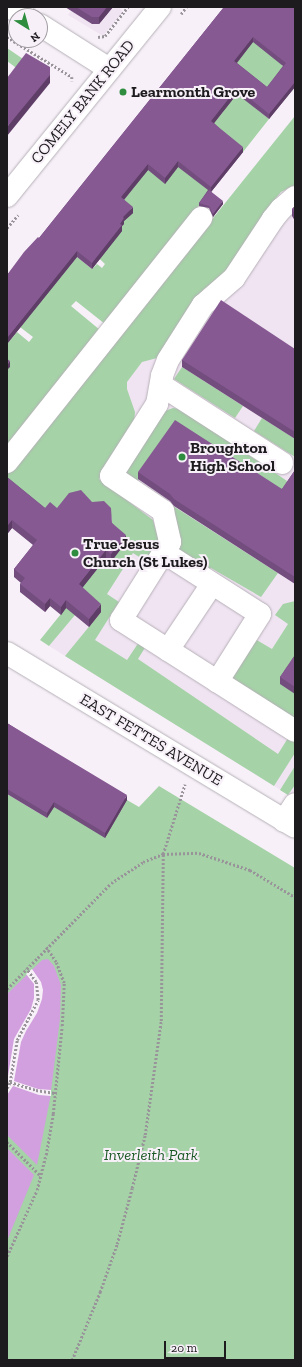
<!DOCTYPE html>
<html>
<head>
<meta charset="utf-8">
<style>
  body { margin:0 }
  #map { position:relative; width:302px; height:1367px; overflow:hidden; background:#f7f0f8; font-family:"Zilla Slab",serif }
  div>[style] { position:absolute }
  .built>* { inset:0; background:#f0e4f2 }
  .green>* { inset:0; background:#a5d2a7 }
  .water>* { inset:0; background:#d2a0de }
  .pier>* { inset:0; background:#f7f0f8 }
  .path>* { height:2.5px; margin-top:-1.25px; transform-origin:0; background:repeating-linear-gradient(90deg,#99949a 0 2px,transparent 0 4px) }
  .roads { filter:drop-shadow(0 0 1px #b6b0b8) drop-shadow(0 0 1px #b6b0b8) }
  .minor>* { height:22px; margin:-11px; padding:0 11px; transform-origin:11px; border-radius:11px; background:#fff }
  .major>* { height:22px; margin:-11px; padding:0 11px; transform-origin:11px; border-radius:11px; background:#fff }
  .wall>* { inset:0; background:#734d7e }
  .shaded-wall>* { inset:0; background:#5e3e66 }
  .building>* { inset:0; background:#865992 }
  .dots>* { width:11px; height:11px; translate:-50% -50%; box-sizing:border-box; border:2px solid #f7f0f8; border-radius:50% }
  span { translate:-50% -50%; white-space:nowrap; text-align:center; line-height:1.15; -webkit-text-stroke:4px #f7f0f8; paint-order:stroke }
  .poi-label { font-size:16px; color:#1d1b1e; font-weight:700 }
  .left { translate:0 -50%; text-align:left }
  .street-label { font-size:16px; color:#1d1b1e }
  .park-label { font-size:16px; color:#1a5925; font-style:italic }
  .frame { position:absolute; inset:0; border:8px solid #1d1b1e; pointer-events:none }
  .north { position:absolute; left:8px; top:8px; width:40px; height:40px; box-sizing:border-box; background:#f7f0f8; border:1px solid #a09ba1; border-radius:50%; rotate:143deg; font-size:11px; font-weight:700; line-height:16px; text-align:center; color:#1d1b1e }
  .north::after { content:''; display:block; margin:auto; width:14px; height:18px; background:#2f8d3f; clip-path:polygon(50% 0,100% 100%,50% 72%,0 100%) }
  .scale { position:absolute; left:164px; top:1341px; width:62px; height:18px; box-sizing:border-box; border:2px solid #1d1b1e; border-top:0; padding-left:5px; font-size:12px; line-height:14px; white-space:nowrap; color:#1d1b1e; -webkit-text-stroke:3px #f7f0f8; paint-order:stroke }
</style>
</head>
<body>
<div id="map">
  <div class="built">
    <i style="clip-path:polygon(74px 7px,119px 7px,123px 12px,103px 36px,68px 15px)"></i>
    <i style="clip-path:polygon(295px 116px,295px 799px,49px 646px,153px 520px,40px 434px)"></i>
  </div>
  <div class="green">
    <i style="clip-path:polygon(251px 40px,270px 44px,295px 87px,281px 104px,254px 107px,269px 119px,243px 152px,229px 141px,211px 192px,209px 193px,105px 324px,76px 301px,71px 306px,100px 330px,7px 446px,7px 370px,9px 367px,7px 365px,7px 344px,17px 332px,29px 342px,33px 337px,20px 327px,77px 257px,92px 269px,97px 264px,102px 268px,105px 264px,86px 246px,112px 214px,129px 215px,132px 213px,121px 203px,147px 169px,165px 183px,170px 176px,157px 166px,211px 126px,223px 112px,232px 69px)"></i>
    <i style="clip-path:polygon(7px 48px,26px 61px,19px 70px,7px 61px)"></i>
    <i style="clip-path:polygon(295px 116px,295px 185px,281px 192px,276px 198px,226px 276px,204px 289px,157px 358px,142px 362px,127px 382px,127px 389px,135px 412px,134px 422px,99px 479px,153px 520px,159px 541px,147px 562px,133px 553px,107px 594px,119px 602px,95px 640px,127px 660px,139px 642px,146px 646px,138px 659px,278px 754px,288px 738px,295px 742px,295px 753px,274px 786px,65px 656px,101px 612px,75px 615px,49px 646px,40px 640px,106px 558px,111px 561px,112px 520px,111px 516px,45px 515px,7px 485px,7px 475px)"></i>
    <i style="clip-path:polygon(182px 367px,243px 406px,235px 418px,174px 379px)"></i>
    <i style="clip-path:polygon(173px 408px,181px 409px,290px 483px,282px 496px,175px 427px,137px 482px,122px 472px,165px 411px)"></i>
    <i style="clip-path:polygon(262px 418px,295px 439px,295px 457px,254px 431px)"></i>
    <i style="clip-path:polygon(170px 504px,278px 573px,261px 597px,211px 568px,206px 571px,178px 553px)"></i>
    <i style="clip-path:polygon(295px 601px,294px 696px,295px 720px,230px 678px,255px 639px,272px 649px,288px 624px,275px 615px,283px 604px)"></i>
    <i style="clip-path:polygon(295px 766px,295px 785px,288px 795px,280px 790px)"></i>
    <i style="clip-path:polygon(159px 786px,295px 868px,295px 1360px,7px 1360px,7px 794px,47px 818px,54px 806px,105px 837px,127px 800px,139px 807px)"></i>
  </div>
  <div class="water">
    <i style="clip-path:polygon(48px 959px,54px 966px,61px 985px,60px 1019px,50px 1099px,37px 1165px,7px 1135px,7px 994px,42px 960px)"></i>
    <i style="clip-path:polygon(7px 1148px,34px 1175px,7px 1241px)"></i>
  </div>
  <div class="pier">
    <i style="clip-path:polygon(32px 969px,41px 982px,43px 990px,42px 999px,37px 1013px,26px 1031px,21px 1042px,14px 1081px,38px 1089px,51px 1090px,51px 1096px,39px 1095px,13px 1086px,7px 1095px,7px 1082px,14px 1039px,31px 1009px,34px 998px,34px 984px,26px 974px)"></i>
  </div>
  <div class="path">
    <i style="left:181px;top:14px;width:9px;rotate:-54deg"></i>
    <i style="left:7px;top:37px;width:76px;rotate:31.6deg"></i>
    <i style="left:72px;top:77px;width:4px;rotate:90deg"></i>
    <i style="left:98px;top:37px;width:7px;rotate:-8deg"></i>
    <i style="left:105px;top:36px;width:37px;rotate:-52deg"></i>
    <i style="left:7px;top:228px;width:17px;rotate:-50deg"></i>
    <i style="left:7px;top:989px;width:148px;rotate:-45.5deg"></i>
    <i style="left:111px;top:883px;width:38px;rotate:-33deg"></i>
    <i style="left:143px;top:862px;width:22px;rotate:-22deg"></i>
    <i style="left:163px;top:854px;width:73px;rotate:-72.6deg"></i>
    <i style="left:10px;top:1082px;width:27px;rotate:17deg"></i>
    <i style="left:36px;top:1090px;width:19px;rotate:9deg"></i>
    <i style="left:7px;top:1088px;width:7px;rotate:-63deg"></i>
    <i style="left:10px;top:1082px;width:43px;rotate:-80.5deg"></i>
    <i style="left:17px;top:1040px;width:45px;rotate:-62.3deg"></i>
    <i style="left:38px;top:1000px;width:18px;rotate:-96deg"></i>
    <i style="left:36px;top:982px;width:17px;rotate:-126deg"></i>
    <i style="left:7px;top:1142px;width:48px;rotate:45deg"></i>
    <i style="left:7px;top:1256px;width:72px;rotate:-65.6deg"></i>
    <i style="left:37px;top:1190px;width:36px;rotate:-76deg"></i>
    <i style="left:46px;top:1155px;width:42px;rotate:-80.3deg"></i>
    <i style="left:53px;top:1114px;width:88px;rotate:-84.2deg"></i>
    <i style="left:62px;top:1026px;width:43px;rotate:-87.3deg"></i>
    <i style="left:64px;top:983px;width:22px;rotate:-111deg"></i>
    <i style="left:56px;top:962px;width:18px;rotate:-124deg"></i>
    <i style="left:72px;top:1360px;width:74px;rotate:-67.6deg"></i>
    <i style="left:100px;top:1292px;width:51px;rotate:-70.5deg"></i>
    <i style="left:117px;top:1244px;width:58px;rotate:-75deg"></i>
    <i style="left:132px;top:1188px;width:55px;rotate:-76.2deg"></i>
    <i style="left:145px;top:1135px;width:115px;rotate:-82deg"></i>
    <i style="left:161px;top:1021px;width:167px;rotate:-89.3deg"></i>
    <i style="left:163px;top:854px;width:36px;rotate:-2deg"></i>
    <i style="left:199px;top:853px;width:54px;rotate:18.4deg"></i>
    <i style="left:250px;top:870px;width:52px;rotate:31deg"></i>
  </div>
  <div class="roads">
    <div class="minor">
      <i style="left:10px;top:7px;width:17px;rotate:31deg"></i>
      <i style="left:40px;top:25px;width:82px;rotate:32.5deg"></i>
      <i style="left:295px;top:197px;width:18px;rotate:139deg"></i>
      <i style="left:281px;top:209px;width:13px;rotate:129deg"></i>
      <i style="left:273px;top:219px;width:71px;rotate:123.5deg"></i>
      <i style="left:234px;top:278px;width:41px;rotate:138.9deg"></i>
      <i style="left:203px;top:305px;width:65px;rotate:122.5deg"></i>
      <i style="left:168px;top:360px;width:17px;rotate:111deg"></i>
      <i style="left:162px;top:376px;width:28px;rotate:100deg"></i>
      <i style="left:157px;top:404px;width:85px;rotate:122.6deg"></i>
      <i style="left:111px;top:476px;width:63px;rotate:33.9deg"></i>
      <i style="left:163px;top:511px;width:32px;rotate:77deg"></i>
      <i style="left:170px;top:542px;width:92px;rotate:122.1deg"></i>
      <i style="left:121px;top:620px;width:206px;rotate:32.5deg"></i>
      <i style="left:161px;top:385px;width:144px;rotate:32.8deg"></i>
      <i style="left:7px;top:462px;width:312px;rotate:-51.5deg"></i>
      <i style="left:163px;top:552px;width:115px;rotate:32.6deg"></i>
      <i style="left:260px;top:614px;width:80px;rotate:122.3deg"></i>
      <i style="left:168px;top:650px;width:79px;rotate:-56.3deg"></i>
      <i style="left:7px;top:653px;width:336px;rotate:31.1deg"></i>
      <i style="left:284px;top:821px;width:20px;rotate:-57deg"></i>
    </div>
    <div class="major">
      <i style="left:7px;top:196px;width:243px;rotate:-51deg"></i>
    </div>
  </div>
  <div class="wall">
    <i style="clip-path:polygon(65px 7px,113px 7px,99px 24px,92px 24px)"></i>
    <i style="clip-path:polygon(evenodd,224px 7px,295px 7px,295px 87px,269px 119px,237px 94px,214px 123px,243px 152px,211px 192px,223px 204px,213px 217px,209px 208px,199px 206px,199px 203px,208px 190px,178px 167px,165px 184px,148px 170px,124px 200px,133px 213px,124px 221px,124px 224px,122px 226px,122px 231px,92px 269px,77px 257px,7px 344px,7px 275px,39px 238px,224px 7px,253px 42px,283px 66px,267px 87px,237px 63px,253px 42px)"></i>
    <i style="clip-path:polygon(295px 206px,295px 221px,292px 216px,292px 209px)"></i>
    <i style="clip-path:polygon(295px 349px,295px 439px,182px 367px,182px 360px)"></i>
    <i style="clip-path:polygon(295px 470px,295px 584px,174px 506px,170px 501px,138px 479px,138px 472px,282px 489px)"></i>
    <i style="clip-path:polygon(7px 477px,45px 508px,57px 508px,112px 523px,126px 542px,111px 562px,106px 558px,82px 588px,101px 612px,89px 627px,66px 608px,61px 615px,50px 606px,45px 612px,20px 592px,20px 584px,21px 583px,14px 577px,14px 569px,33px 545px,12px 528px,8px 533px,7px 532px)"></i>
    <i style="clip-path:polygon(295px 655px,295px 694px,280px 684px,280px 677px)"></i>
    <i style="clip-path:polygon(7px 723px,127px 800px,105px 838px,54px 807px,47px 818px,7px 794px)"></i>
  </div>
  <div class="shaded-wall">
    <i style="clip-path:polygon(107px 7px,113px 7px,99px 24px,99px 17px)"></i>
    <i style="clip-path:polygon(253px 37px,253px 42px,234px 66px,234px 61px)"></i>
    <i style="clip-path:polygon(50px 67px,50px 83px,7px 136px,7px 127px)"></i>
    <i style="clip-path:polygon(295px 82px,295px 87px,269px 119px,269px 114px)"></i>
    <i style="clip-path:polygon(237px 88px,237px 94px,211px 127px,211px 121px)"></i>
    <i style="clip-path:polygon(243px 147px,243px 152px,211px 192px,211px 187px)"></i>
    <i style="clip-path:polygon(178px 161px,178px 167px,165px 184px,165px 178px)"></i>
    <i style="clip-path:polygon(148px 164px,148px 170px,121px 203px,121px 197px)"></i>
    <i style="clip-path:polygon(223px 201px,223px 204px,213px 217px,213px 214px)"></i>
    <i style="clip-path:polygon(133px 207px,133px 213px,124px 221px,124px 224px,122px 226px,122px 231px,92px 269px,92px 263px,120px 224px,123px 217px)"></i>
    <i style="clip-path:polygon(77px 251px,77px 257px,7px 344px,7px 338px)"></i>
    <i style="clip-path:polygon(10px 361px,10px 367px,7px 370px,7px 365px)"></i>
    <i style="clip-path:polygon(12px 520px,12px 528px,8px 533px,8px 525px)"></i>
    <i style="clip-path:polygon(126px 535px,126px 542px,111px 562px,111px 554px)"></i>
    <i style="clip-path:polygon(106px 550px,106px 558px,79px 592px,79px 584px)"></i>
    <i style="clip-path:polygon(50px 598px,50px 606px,45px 612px,45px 604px)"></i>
    <i style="clip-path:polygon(66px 600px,66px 608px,61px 615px,61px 607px)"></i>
    <i style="clip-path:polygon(101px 604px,101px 612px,89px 627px,89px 619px)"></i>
    <i style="clip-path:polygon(127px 795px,127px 800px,105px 838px,105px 833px)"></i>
    <i style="clip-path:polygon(54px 802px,54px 807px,47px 818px,47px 813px)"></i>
  </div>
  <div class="building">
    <i style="clip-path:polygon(76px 7px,107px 7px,99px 17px,92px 17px)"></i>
    <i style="clip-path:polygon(evenodd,224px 7px,295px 7px,295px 82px,269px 114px,237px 88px,211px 121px,243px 147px,211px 187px,178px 161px,165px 178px,148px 164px,121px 197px,133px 207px,123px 217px,124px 218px,120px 224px,122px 225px,92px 263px,77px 251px,7px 338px,7px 275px,24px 252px,38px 237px,39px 238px,224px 7px,253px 37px,286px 63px,267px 87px,234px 61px,253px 37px)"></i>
    <i style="clip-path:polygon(26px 53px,50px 67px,50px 75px,7px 127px,7px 78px)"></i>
    <i style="clip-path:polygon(209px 190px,223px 201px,213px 214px,209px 206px,199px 203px)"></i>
    <i style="clip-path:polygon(295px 206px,295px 214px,292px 209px)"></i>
    <i style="clip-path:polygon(221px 300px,295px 349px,295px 432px,182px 360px)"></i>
    <i style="clip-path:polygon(7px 359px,10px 361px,7px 365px)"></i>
    <i style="clip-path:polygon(175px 420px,282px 489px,295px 470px,295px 577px,174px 499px,170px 494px,138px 472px)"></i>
    <i style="clip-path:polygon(7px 477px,45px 508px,50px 502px,57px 508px,69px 493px,81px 490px,92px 502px,104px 501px,111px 508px,112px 523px,126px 535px,111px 554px,106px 550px,79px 584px,101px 604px,89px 619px,66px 600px,61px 607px,50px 598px,45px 604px,20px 584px,25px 578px,14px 569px,37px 540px,12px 520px,8px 525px,7px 524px)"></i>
    <i style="clip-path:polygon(295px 655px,295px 687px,280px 677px)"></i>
    <i style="clip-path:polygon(7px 723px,127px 795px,105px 833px,54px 802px,47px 813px,7px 789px,7px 769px,8px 767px,7px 766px)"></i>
  </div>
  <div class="dots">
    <i style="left:123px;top:92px;background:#2f8d3f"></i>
    <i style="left:182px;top:457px;background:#2f8d3f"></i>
    <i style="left:75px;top:553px;background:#2f8d3f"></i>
  </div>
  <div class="poi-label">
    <span class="left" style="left:131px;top:92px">Learmonth Grove</span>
    <span class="left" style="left:190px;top:457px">Broughton<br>High School</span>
    <span class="left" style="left:83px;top:553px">True Jesus<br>Church (St Lukes)</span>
  </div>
  <div class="street-label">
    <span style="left:83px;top:102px;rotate:-51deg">COMELY BANK ROAD</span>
    <span style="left:151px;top:740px;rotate:31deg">EAST FETTES AVENUE</span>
  </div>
  <div class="park-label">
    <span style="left:151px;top:1155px">Inverleith Park</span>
  </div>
  <div class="frame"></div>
  <div class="north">N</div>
  <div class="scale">20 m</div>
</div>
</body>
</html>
